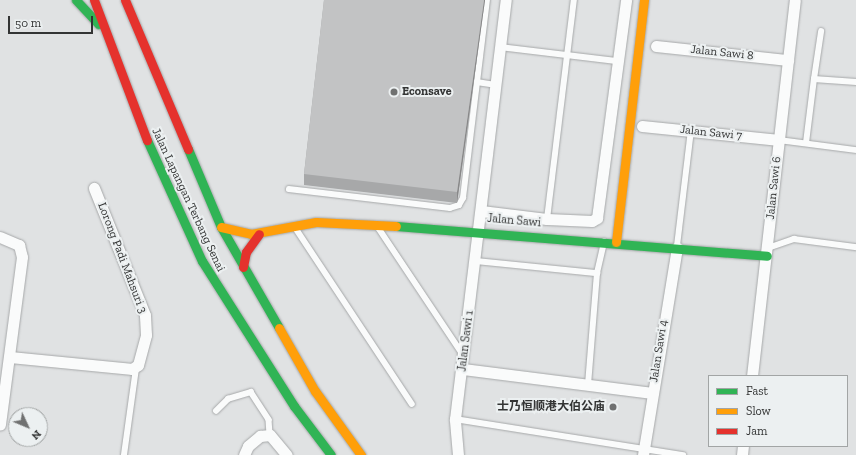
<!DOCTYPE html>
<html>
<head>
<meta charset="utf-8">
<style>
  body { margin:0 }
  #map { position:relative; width:856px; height:455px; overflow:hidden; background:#e0e2e3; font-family:"Zilla Slab","Noto Sans SC",serif }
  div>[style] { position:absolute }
  .roads { filter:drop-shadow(0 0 1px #a6a8a9) drop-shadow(0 0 1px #a6a8a9) }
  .lane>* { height:5.5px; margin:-2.75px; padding:0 2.75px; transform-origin:2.75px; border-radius:2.75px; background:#fafbfb }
  .street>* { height:11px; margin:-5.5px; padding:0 5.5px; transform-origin:5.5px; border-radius:5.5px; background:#fafbfb }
  .fast>* { height:9px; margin:-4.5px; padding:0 4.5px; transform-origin:4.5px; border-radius:4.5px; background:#30b455 }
  .slow>* { height:9px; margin:-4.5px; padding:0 4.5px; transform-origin:4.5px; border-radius:4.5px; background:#ff9f0a }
  .jam>* { height:9px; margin:-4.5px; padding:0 4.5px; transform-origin:4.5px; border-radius:4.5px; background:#e5322d }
  .wall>* { inset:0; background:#a7a8a9 }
  .shaded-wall>* { inset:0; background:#888889 }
  .building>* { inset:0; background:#c2c3c4 }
  .dots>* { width:11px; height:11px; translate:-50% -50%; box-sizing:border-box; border:2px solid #ecf0f1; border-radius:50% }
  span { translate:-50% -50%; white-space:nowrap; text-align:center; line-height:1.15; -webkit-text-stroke:4px #ecf0f1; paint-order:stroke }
  .street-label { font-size:12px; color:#333434 }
  .poi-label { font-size:12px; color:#333434; font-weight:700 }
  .left { translate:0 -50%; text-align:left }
  .right { translate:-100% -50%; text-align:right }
  .legend { position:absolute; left:708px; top:375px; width:140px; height:72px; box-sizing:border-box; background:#ecf0f1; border:1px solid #a2a5a5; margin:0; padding:5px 7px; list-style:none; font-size:12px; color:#333434 }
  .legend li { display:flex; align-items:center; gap:8px; height:20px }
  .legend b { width:20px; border:1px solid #a2a5a5 }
  .north { position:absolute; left:8px; top:407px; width:40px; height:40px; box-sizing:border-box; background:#ecf0f1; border:1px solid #a2a5a5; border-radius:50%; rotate:134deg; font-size:11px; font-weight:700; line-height:16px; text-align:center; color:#333434 }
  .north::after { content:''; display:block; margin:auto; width:14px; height:18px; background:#707171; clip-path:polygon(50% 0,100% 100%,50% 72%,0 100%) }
  .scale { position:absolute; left:8px; top:16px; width:85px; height:18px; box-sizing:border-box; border:2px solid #333434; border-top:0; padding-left:5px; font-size:12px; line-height:14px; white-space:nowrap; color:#333434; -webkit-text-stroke:3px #ecf0f1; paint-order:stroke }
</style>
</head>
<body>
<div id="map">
  <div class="roads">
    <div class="lane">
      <i style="left:500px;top:47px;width:119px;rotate:6.8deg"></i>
      <i style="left:814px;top:79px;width:48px;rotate:-81.5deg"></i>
      <i style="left:477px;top:82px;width:18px;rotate:9deg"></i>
      <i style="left:779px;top:140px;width:78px;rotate:7.4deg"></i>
      <i style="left:806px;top:143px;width:64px;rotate:-82.9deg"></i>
      <i style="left:814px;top:79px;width:42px;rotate:4.1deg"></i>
      <i style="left:289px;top:189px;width:162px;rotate:6.7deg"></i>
      <i style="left:450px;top:208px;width:9px;rotate:-18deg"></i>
      <i style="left:459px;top:205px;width:8px;rotate:-60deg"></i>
      <i style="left:463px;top:198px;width:199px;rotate:-83.1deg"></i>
      <i style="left:547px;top:219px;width:221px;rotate:-83deg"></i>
      <i style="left:295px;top:227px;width:212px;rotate:56.5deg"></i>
      <i style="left:378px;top:227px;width:151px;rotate:56.3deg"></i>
      <i style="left:677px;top:246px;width:116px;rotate:-83.1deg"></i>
      <i style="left:768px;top:248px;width:28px;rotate:-19deg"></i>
      <i style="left:794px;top:239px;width:63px;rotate:7.4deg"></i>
      <i style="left:476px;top:261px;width:122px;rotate:5.7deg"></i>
      <i style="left:597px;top:273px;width:32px;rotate:-77deg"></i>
      <i style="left:588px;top:385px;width:112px;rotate:-85.4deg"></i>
      <i style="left:216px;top:411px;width:17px;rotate:-45deg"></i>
      <i style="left:228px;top:399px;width:24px;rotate:-17deg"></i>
      <i style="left:251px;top:392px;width:33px;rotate:57deg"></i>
      <i style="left:269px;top:420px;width:15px;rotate:86deg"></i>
      <i style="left:455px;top:419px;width:231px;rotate:9deg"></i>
      <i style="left:124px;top:455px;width:88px;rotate:-82.1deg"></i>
    </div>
    <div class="street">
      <i style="left:656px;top:46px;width:133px;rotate:6.1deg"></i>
      <i style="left:642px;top:126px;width:138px;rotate:5.8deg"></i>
      <i style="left:481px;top:211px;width:66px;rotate:6.9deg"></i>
      <i style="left:547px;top:219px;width:45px;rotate:2.5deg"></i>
      <i style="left:592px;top:221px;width:6px;rotate:-31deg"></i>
      <i style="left:597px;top:218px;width:220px;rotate:-82.4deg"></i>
      <i style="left:0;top:237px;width:21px;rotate:23deg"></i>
      <i style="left:19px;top:245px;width:12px;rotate:76deg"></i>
      <i style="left:22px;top:257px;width:169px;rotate:97.5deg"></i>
      <i style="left:10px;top:357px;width:123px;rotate:5.6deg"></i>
      <i style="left:132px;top:369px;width:7px;rotate:-34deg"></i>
      <i style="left:138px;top:365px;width:31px;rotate:-75deg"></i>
      <i style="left:146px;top:335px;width:20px;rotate:-93deg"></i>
      <i style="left:145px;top:315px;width:137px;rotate:-111.9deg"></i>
      <i style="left:463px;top:369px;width:191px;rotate:7.2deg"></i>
      <i style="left:752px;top:376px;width:378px;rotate:-83.5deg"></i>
      <i style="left:244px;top:455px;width:10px;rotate:-66deg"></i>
      <i style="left:248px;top:446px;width:16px;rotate:-40deg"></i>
      <i style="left:260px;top:436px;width:10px;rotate:-6deg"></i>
      <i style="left:270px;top:435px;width:26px;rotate:50deg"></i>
      <i style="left:458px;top:455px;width:36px;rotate:-95deg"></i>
      <i style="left:455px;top:419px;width:422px;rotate:-83.1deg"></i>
      <i style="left:643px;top:455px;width:210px;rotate:-80.7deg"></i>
      <i style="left:742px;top:455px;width:9px;rotate:-84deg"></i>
    </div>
    <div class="fast">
      <i style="left:76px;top:0;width:33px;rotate:47deg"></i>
      <i style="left:147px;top:140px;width:133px;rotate:65.6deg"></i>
      <i style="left:202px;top:261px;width:172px;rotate:57.6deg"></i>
      <i style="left:294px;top:406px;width:61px;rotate:52.9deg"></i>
      <i style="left:188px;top:149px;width:85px;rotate:67.1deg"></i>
      <i style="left:221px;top:227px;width:116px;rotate:60.1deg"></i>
      <i style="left:396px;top:226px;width:372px;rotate:4.6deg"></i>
    </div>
    <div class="slow">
      <i style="left:221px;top:227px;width:31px;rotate:13deg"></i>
      <i style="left:251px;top:234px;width:66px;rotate:-10.5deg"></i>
      <i style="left:316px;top:222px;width:80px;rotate:2.9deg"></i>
      <i style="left:616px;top:242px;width:244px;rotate:-83.4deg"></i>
      <i style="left:279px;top:328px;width:73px;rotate:60.3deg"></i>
      <i style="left:315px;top:391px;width:79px;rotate:54.3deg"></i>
    </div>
    <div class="jam">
      <i style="left:94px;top:0;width:150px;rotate:69.3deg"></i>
      <i style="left:125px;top:0;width:162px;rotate:67.1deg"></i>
      <i style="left:243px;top:267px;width:15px;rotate:-79deg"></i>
      <i style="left:246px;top:252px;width:22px;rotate:-54deg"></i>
    </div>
  </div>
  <div class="wall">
    <i style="clip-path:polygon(324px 0,485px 0,457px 203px,304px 185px,304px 174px)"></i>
  </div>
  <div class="shaded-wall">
    <i style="clip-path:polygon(484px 0,485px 0,457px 203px,457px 192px)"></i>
  </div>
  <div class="building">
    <i style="clip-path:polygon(324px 0,484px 0,457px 192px,304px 174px)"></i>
  </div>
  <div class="dots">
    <i style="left:394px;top:92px;background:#707171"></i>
    <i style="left:613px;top:407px;background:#707171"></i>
  </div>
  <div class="street-label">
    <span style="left:722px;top:53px;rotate:6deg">Jalan Sawi 8</span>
    <span style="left:711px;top:133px;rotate:6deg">Jalan Sawi 7</span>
    <span style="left:774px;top:188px;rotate:-84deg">Jalan Sawi 6</span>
    <span style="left:188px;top:200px;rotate:65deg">Jalan Lapangan Terbang Senai</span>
    <span style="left:514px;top:221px;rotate:5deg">Jalan Sawi</span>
    <span style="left:122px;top:258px;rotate:69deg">Lorong Padi Mahsuri 3</span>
    <span style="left:466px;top:341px;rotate:-83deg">Jalan Sawi 1</span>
    <span style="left:659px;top:351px;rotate:-81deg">Jalan Sawi 4</span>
  </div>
  <div class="poi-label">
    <span class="left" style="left:402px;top:92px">Econsave</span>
    <span class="right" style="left:605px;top:407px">士乃恒顺港大伯公庙</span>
  </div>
  <ul class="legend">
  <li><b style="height:5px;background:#30b455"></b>Fast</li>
  <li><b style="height:5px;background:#ff9f0a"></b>Slow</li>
  <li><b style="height:5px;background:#e5322d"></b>Jam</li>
  </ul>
  <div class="north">N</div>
  <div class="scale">50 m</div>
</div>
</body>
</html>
